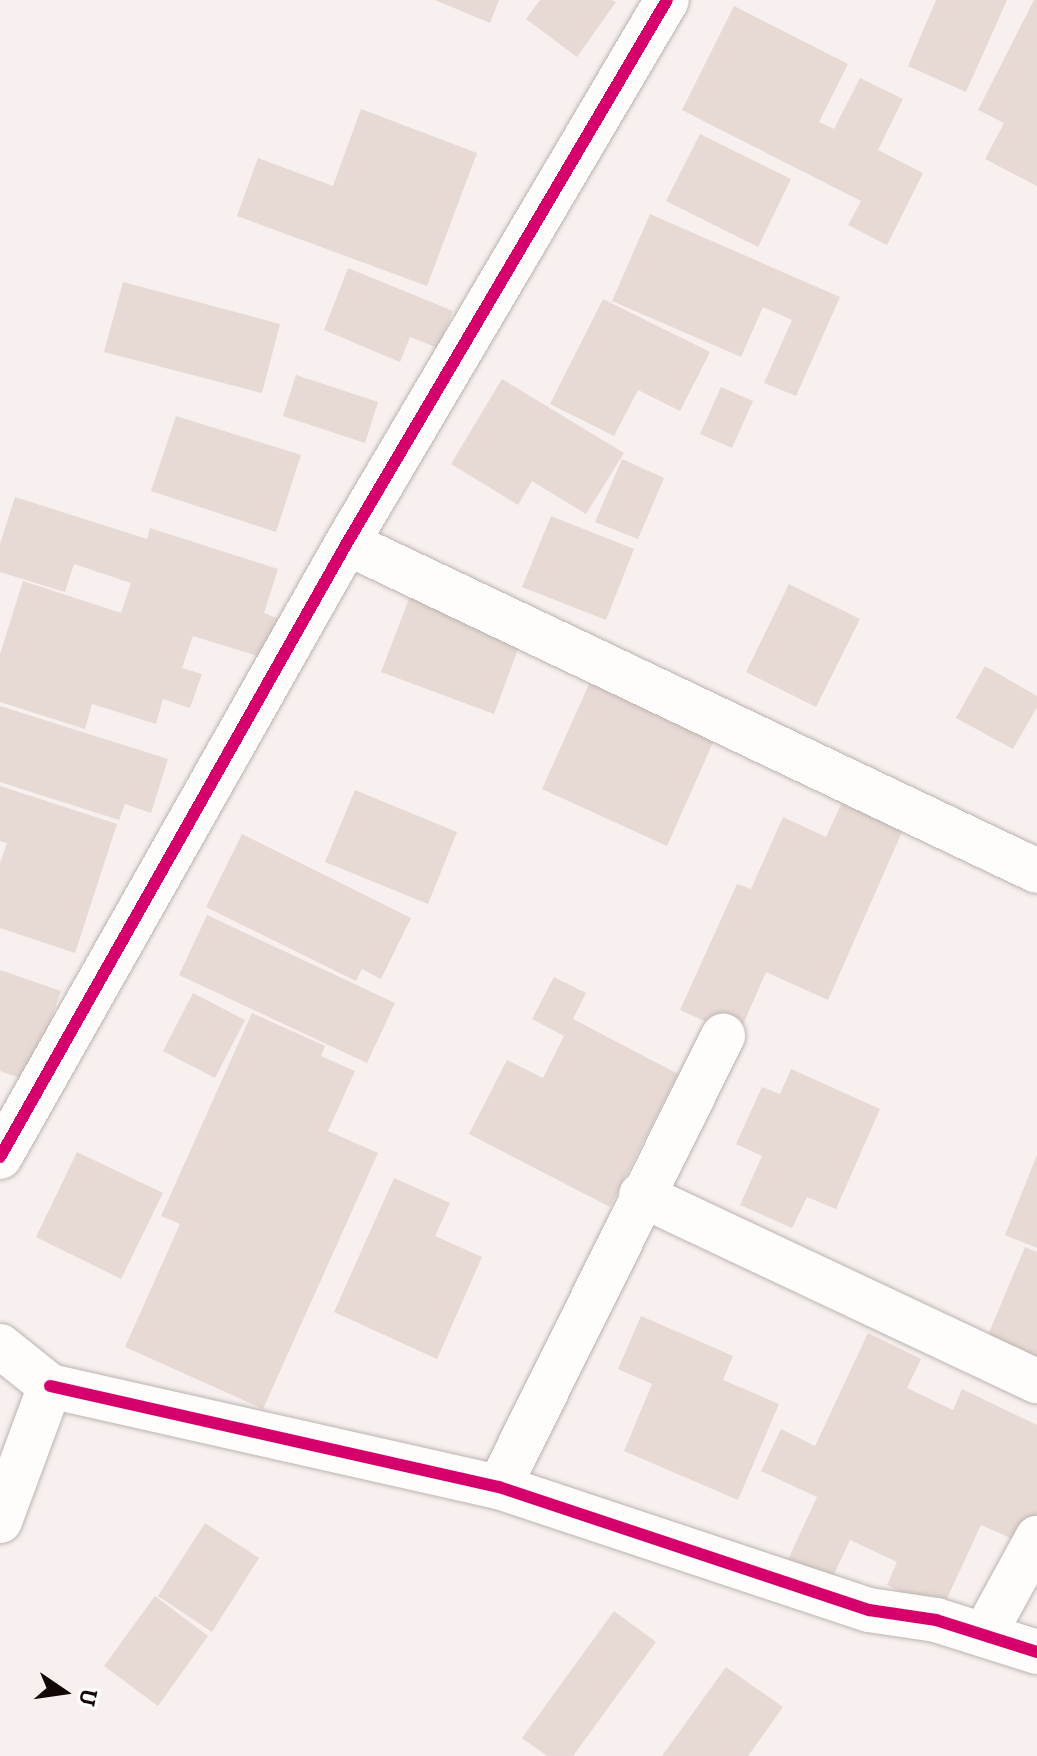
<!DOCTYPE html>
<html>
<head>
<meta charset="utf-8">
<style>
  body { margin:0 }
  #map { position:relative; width:1037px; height:1756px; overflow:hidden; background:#f7f0ee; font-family:Bitter,serif }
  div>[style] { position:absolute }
  .building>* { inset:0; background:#e7d9d4 }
  .roads { filter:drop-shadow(0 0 2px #bcb4b0) drop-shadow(0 0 2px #bcb4b0) }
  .minor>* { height:44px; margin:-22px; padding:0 22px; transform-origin:22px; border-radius:22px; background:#fefdfc }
  .cycleway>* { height:12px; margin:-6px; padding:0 6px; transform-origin:6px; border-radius:6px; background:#d6006c }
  span { translate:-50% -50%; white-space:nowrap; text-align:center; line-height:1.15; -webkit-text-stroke:6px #fff; paint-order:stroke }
  .north { position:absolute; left:24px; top:1652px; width:80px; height:80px; -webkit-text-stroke:6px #fff; paint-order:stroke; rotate:103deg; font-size:22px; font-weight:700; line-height:32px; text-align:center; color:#120906 }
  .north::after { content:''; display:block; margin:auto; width:28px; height:36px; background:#120906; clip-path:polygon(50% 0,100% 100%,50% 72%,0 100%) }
</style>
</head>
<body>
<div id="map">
  <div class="building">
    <i style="clip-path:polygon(435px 0,499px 0,490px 23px)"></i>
    <i style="clip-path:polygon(540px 0,612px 0,616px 2px,577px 57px,526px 19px)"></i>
    <i style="clip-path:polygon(936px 0,1007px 0,966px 92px,908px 66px)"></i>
    <i style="clip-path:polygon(1034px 0,1037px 0,1037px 186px,985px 159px,1004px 123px,978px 110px)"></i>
    <i style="clip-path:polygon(734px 6px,848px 64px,819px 122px,834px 129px,860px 78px,903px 99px,878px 150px,923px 173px,887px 245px,848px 225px,861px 201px,682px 110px)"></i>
    <i style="clip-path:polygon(361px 109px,477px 153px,427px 286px,237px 216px,258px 158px,333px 186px)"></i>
    <i style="clip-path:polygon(700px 134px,791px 179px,758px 247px,666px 201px)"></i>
    <i style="clip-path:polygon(650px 214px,840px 297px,796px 396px,764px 383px,792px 320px,763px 307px,741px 357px,612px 301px)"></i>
    <i style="clip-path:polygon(348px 268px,453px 311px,438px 348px,410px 337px,400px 362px,324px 330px)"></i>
    <i style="clip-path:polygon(123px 282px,280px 324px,262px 393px,104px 352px)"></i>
    <i style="clip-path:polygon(603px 299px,710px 352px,680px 411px,638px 390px,614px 436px,550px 404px)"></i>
    <i style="clip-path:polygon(296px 375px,378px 402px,365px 443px,283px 416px)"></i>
    <i style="clip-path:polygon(502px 379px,624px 453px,586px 514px,532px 481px,518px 505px,451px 464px)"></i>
    <i style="clip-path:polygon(721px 387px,753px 401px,732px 448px,700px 434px)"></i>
    <i style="clip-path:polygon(176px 416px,301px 455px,276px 532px,151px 491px)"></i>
    <i style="clip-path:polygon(622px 459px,664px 478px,638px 539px,595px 522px)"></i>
    <i style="clip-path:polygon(15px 497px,147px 539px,150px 528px,278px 569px,264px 613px,280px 619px,267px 659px,193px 636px,182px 668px,202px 674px,190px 708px,163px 699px,156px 724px,92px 704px,85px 729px,0 702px,0 654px,23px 581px,121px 613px,131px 583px,74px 564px,65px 592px,0 572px,0 544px)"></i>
    <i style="clip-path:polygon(551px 516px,634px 549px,606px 620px,522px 587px)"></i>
    <i style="clip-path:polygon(789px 584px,860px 619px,816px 707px,746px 672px)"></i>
    <i style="clip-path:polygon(412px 591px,524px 633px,494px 714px,381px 672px)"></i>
    <i style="clip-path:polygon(985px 666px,1037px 696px,1037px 707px,1013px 749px,956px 718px)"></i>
    <i style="clip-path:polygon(590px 682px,715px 738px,667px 846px,542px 789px)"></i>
    <i style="clip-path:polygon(0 706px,168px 759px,151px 813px,125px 804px,119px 820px,0 782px)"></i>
    <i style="clip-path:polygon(0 786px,117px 824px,75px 953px,0 928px,0 863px,7px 843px,0 841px)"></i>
    <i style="clip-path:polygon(355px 790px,457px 832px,428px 904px,325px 862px)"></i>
    <i style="clip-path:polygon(845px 796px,906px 823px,828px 1000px,766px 972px,738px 1036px,680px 1010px,737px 884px,751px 889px,783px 817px,826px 837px)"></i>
    <i style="clip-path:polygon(242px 834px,411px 918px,381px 979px,362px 969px,356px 981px,206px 907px)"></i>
    <i style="clip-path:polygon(207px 915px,395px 1003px,367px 1063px,179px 975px)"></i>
    <i style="clip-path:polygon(0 970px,61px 991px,29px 1081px,0 1071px)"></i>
    <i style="clip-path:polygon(554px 977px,586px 993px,573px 1019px,678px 1074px,610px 1207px,469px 1134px,507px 1060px,543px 1078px,564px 1036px,532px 1019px)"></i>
    <i style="clip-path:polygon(193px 993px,245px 1020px,215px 1078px,163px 1051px)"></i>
    <i style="clip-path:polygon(252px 1013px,325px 1046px,321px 1056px,355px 1071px,328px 1131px,378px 1153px,263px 1409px,125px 1347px,180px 1224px,161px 1216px)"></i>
    <i style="clip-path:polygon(791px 1069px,880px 1109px,836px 1209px,807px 1197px,792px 1228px,740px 1205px,762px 1156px,736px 1144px,762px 1087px,780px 1094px)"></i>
    <i style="clip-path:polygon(77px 1152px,163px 1193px,121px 1279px,36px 1237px)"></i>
    <i style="clip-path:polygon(1037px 1155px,1037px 1248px,1005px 1235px)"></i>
    <i style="clip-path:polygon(394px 1178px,450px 1203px,435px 1236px,482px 1257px,437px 1359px,334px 1312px)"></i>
    <i style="clip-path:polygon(1025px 1247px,1037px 1252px,1037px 1363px,985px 1342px)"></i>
    <i style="clip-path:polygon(641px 1316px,733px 1356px,723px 1380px,779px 1404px,738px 1500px,624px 1451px,652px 1384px,618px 1369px)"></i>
    <i style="clip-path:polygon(868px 1333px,921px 1359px,907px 1388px,953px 1410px,962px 1389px,1037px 1425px,1037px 1517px,1024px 1544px,981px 1525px,941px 1611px,887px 1585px,897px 1562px,850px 1540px,829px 1585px,786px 1564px,817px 1497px,761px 1471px,781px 1429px,815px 1446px)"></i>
    <i style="clip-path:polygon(205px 1523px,259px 1558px,212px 1632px,158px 1596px)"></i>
    <i style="clip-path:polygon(155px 1596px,208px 1636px,158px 1706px,104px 1666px)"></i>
    <i style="clip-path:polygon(614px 1611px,656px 1642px,573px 1756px,547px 1756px,522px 1738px)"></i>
    <i style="clip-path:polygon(726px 1667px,783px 1707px,748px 1756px,662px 1756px)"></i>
  </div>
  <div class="roads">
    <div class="minor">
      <i style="left:347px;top:543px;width:764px;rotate:25.42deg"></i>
      <i style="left:0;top:1157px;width:705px;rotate:-60.53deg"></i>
      <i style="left:347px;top:543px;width:630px;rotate:-59.49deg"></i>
      <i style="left:641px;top:1195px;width:438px;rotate:25.2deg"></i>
      <i style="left:0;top:1346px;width:64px;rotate:38.7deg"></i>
      <i style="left:50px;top:1386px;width:144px;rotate:110.3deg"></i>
      <i style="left:50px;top:1386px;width:460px;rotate:12.7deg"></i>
      <i style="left:499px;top:1487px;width:390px;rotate:18.4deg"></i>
      <i style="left:869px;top:1610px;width:68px;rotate:8.5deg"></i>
      <i style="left:936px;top:1620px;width:106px;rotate:17.6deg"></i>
      <i style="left:499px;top:1487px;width:504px;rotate:-63.59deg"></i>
      <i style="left:984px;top:1635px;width:111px;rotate:-61.3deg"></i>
    </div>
  </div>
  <div class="cycleway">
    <i style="left:0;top:1157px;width:705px;rotate:-60.53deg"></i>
    <i style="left:347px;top:543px;width:630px;rotate:-59.49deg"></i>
    <i style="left:50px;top:1386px;width:460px;rotate:12.7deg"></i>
    <i style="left:499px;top:1487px;width:390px;rotate:18.4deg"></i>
    <i style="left:869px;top:1610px;width:68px;rotate:8.5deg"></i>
    <i style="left:936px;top:1620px;width:106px;rotate:17.6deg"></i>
  </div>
  <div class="north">U</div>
</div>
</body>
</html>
